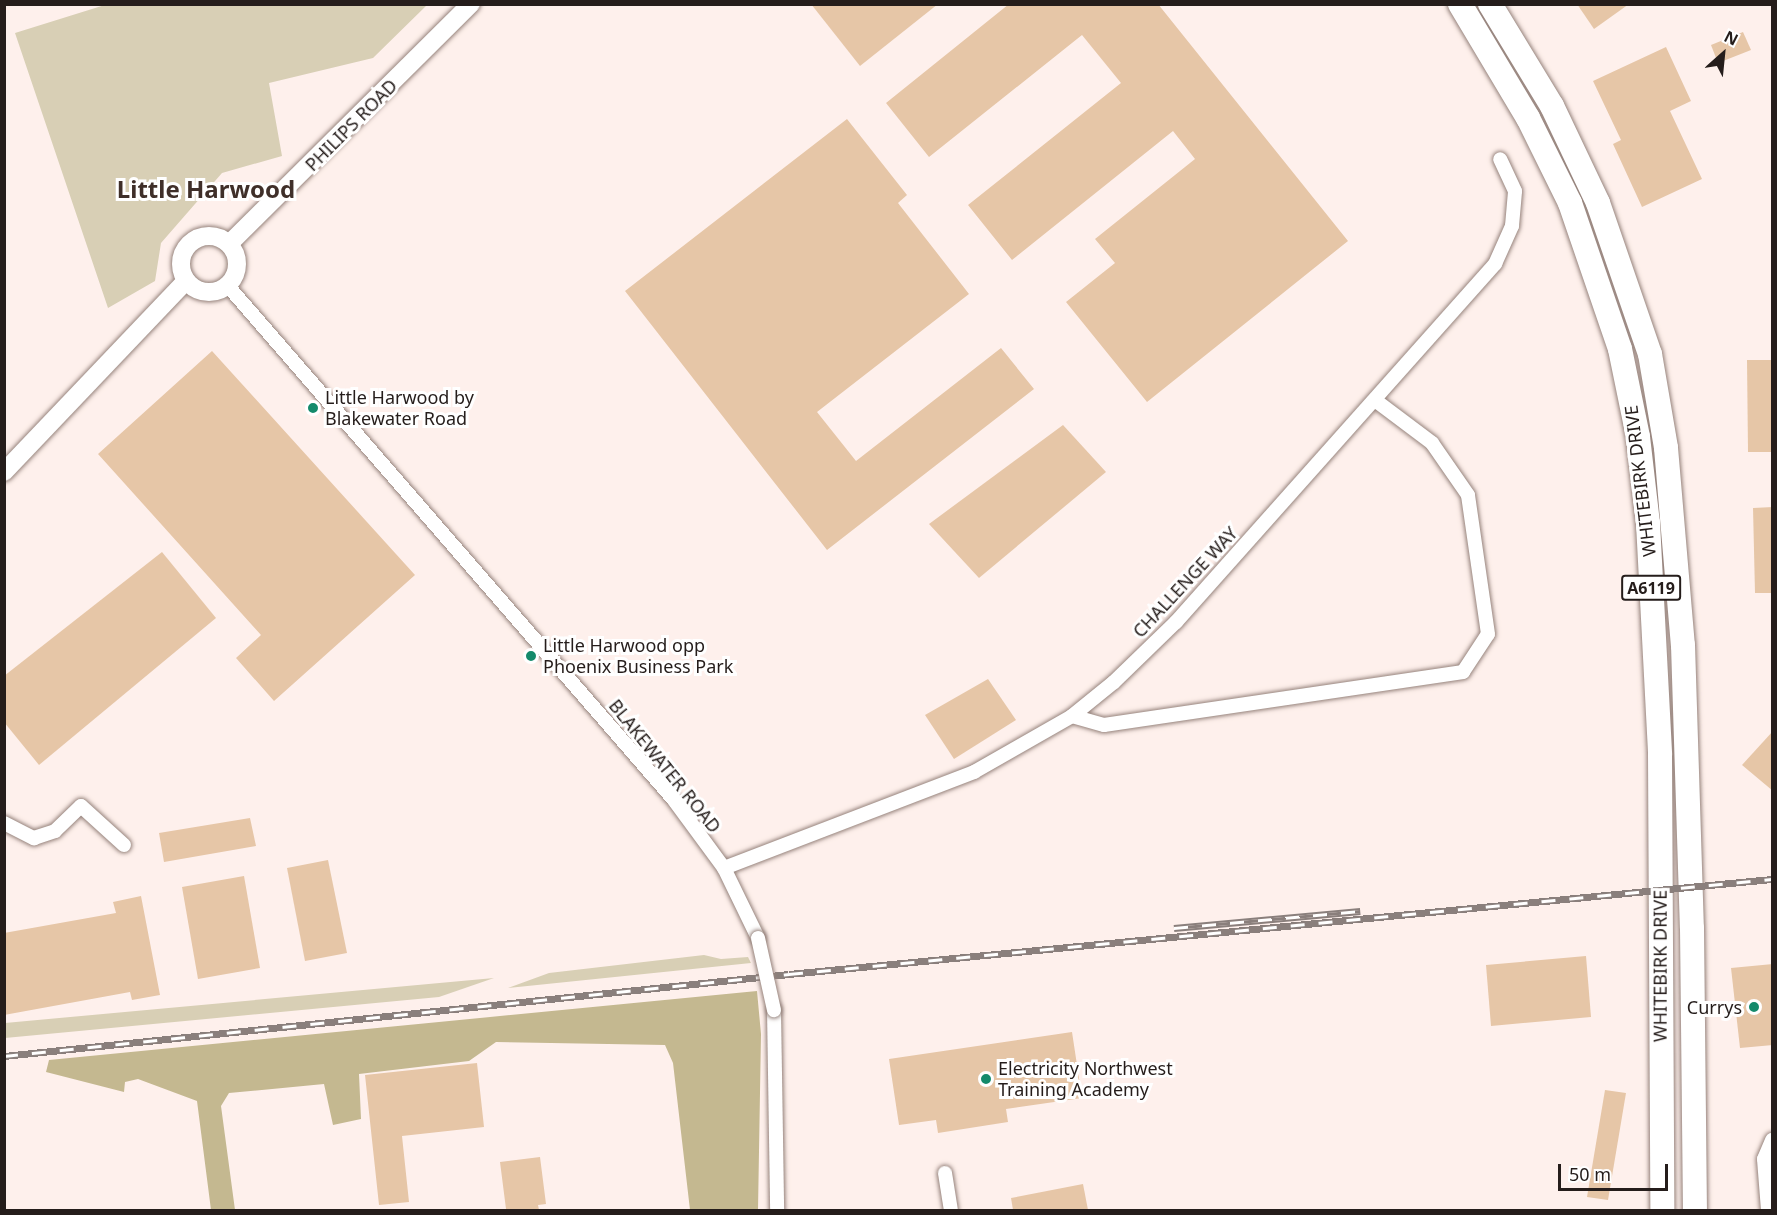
<!DOCTYPE html>
<html>
<head>
<meta charset="utf-8">
<style>
  body { margin:0 }
  #map { position:relative; width:1777px; height:1215px; overflow:hidden; background:#fef0ec; font-family:"Noto Sans",sans-serif }
  div>[style] { position:absolute }
  .green>* { inset:0; background:#d8cfb5 }
  .forest>* { inset:0; background:#c4b890 }
  .building>* { inset:0; background:#e6c6a7 }
  .roads { filter:drop-shadow(0 0 2px #96837c) drop-shadow(0 0 2px #96837c) }
  .minor>* { height:14px; margin:-7px; padding:0 7px; transform-origin:7px; border-radius:7px; background:#fff }
  .tertiary>* { height:18px; margin:-9px; padding:0 9px; transform-origin:9px; border-radius:9px; background:#fff }
  .tertiary>.ring { margin:-9px; padding:0; box-sizing:content-box; background:none; border:18px solid #fff; border-radius:50% }
  .trunk>* { height:24px; margin:-12px; padding:0 12px; transform-origin:12px; border-radius:12px; background:#fff }
  .rail>* { height:7px; margin-top:-3.5px; transform-origin:0; background:repeating-linear-gradient(90deg,#fff 0 14px,#8a7f7c 0 28px); box-sizing:border-box; border-block:2px solid #8a7f7c }
  .bridges { filter:drop-shadow(0 0 2px #96837c) drop-shadow(0 0 2px #96837c) }
  .minor-bridge>* { height:14px; margin:-7px; padding:0 7px; transform-origin:7px; border-radius:7px; background:#fff }
  .dots>* { width:16px; height:16px; translate:-50% -50%; box-sizing:border-box; border:3px solid #fff; border-radius:50% }
  span { translate:-50% -50%; white-space:nowrap; text-align:center; line-height:1.15; -webkit-text-stroke:6px #fff; paint-order:stroke }
  .shield-label span { padding:2px 4px; background:#fff; border:2px solid; border-radius:4px; -webkit-text-stroke-width:0 }
  .shield-label { font-size:16px; color:#251d1b; font-weight:700 }
  .street-label { font-size:18px; color:#251d1b }
  .poi-label { font-size:18px; color:#251d1b }
  .left { translate:0 -50%; text-align:left }
  .right { translate:-100% -50%; text-align:right }
  .district-label { font-size:24px; color:#3f2f29; font-weight:700 }
  .frame { position:absolute; inset:0; border:6px solid #251d1b; pointer-events:none }
  .north { position:absolute; left:1693px; top:24px; width:60px; height:60px; -webkit-text-stroke:4px #fff; paint-order:stroke; rotate:27deg; font-size:16px; font-weight:700; line-height:24px; text-align:center; color:#251d1b }
  .north::after { content:''; display:block; margin:auto; width:21px; height:27px; background:#251d1b; clip-path:polygon(50% 0,100% 100%,50% 72%,0 100%) }
  .scale { position:absolute; left:1558px; top:1164px; width:110px; height:27px; box-sizing:border-box; border:3px solid #251d1b; border-top:0; padding-left:8px; font-size:18px; line-height:21px; white-space:nowrap; color:#251d1b; -webkit-text-stroke:4px #fff; paint-order:stroke }
</style>
</head>
<body>
<div id="map">
  <div class="green">
    <i style="clip-path:polygon(108px 4px,427px 4px,427px 5px,373px 58px,269px 83px,282px 156px,222px 173px,161px 243px,155px 281px,108px 308px,15px 33px)"></i>
    <i style="clip-path:polygon(704px 955px,721px 959px,748px 957px,751px 963px,508px 988px,549px 973px)"></i>
    <i style="clip-path:polygon(494px 978px,439px 997px,5px 1038px,5px 1023px)"></i>
  </div>
  <div class="forest">
    <i style="clip-path:polygon(757px 991px,761px 1034px,758px 1210px,690px 1210px,673px 1063px,665px 1045px,496px 1042px,469px 1061px,359px 1074px,361px 1119px,333px 1125px,324px 1084px,229px 1093px,221px 1106px,235px 1210px,211px 1210px,197px 1101px,138px 1079px,125px 1082px,124px 1092px,46px 1072px,49px 1060px)"></i>
  </div>
  <div class="building">
    <i style="clip-path:polygon(811px 4px,938px 4px,860px 66px)"></i>
    <i style="clip-path:polygon(1009px 4px,1158px 4px,1348px 241px,1147px 402px,1066px 302px,1115px 263px,1095px 239px,1195px 159px,1173px 131px,1012px 260px,968px 205px,1121px 83px,1082px 35px,929px 157px,886px 103px)"></i>
    <i style="clip-path:polygon(1577px 4px,1629px 4px,1594px 29px)"></i>
    <i style="clip-path:polygon(1743px 32px,1751px 50px,1718px 63px,1711px 45px)"></i>
    <i style="clip-path:polygon(1666px 47px,1691px 101px,1670px 111px,1702px 179px,1642px 207px,1613px 144px,1621px 140px,1593px 81px)"></i>
    <i style="clip-path:polygon(847px 119px,907px 195px,898px 203px,969px 294px,817px 412px,856px 461px,1001px 348px,1034px 389px,827px 550px,625px 291px)"></i>
    <i style="clip-path:polygon(212px 351px,415px 575px,274px 701px,236px 658px,261px 635px,98px 454px)"></i>
    <i style="clip-path:polygon(1747px 360px,1773px 360px,1773px 452px,1748px 452px)"></i>
    <i style="clip-path:polygon(1063px 425px,1106px 472px,979px 578px,929px 524px)"></i>
    <i style="clip-path:polygon(1773px 507px,1773px 593px,1755px 593px,1753px 508px)"></i>
    <i style="clip-path:polygon(162px 552px,216px 618px,39px 765px,4px 722px,4px 676px)"></i>
    <i style="clip-path:polygon(988px 679px,1016px 720px,954px 759px,925px 715px)"></i>
    <i style="clip-path:polygon(1773px 731px,1773px 791px,1742px 765px)"></i>
    <i style="clip-path:polygon(250px 818px,256px 846px,164px 862px,159px 833px)"></i>
    <i style="clip-path:polygon(328px 860px,347px 953px,305px 961px,287px 868px)"></i>
    <i style="clip-path:polygon(244px 876px,260px 968px,198px 979px,182px 887px)"></i>
    <i style="clip-path:polygon(141px 896px,160px 995px,132px 1000px,130px 992px,4px 1015px,4px 933px,116px 913px,113px 902px)"></i>
    <i style="clip-path:polygon(1586px 956px,1591px 1017px,1491px 1026px,1486px 965px)"></i>
    <i style="clip-path:polygon(1773px 964px,1773px 1045px,1740px 1048px,1731px 968px)"></i>
    <i style="clip-path:polygon(1072px 1032px,1082px 1098px,1006px 1109px,1008px 1122px,938px 1133px,936px 1120px,899px 1125px,889px 1059px)"></i>
    <i style="clip-path:polygon(477px 1063px,484px 1127px,402px 1136px,409px 1202px,379px 1205px,365px 1075px)"></i>
    <i style="clip-path:polygon(1605px 1090px,1626px 1093px,1608px 1200px,1587px 1197px)"></i>
    <i style="clip-path:polygon(540px 1157px,546px 1204px,538px 1205px,539px 1210px,506px 1209px,500px 1162px)"></i>
    <i style="clip-path:polygon(1083px 1184px,1088px 1210px,1013px 1210px,1011px 1198px)"></i>
  </div>
  <div class="roads">
    <div class="minor">
      <i style="left:228px;top:286px;width:681px;rotate:49.05deg"></i>
      <i style="left:674px;top:800px;width:84px;rotate:53.7deg"></i>
      <i style="left:724px;top:868px;width:78px;rotate:64.1deg"></i>
      <i style="left:1072px;top:716px;width:33px;rotate:16deg"></i>
      <i style="left:1104px;top:725px;width:363px;rotate:-8.4deg"></i>
      <i style="left:1463px;top:672px;width:45px;rotate:-56.7deg"></i>
      <i style="left:1488px;top:634px;width:140px;rotate:-98.2deg"></i>
      <i style="left:1468px;top:495px;width:63px;rotate:-124.7deg"></i>
      <i style="left:1432px;top:443px;width:71px;rotate:-143deg"></i>
      <i style="left:4px;top:823px;width:34px;rotate:27deg"></i>
      <i style="left:34px;top:838px;width:22px;rotate:-18deg"></i>
      <i style="left:55px;top:831px;width:36px;rotate:-44deg"></i>
      <i style="left:81px;top:806px;width:58px;rotate:42.2deg"></i>
      <i style="left:724px;top:868px;width:268px;rotate:-21deg"></i>
      <i style="left:974px;top:772px;width:113px;rotate:-29.7deg"></i>
      <i style="left:1072px;top:716px;width:54px;rotate:-39deg"></i>
      <i style="left:1114px;top:682px;width:86px;rotate:-44.1deg"></i>
      <i style="left:1176px;top:622px;width:480px;rotate:-48.3deg"></i>
      <i style="left:1495px;top:264px;width:42px;rotate:-65.9deg"></i>
      <i style="left:1512px;top:226px;width:35px;rotate:-85deg"></i>
      <i style="left:1515px;top:191px;width:35px;rotate:-115deg"></i>
      <i style="left:774px;top:1010px;width:200px;rotate:89.1deg"></i>
      <i style="left:945px;top:1173px;width:37px;rotate:81deg"></i>
      <i style="left:1768px;top:1210px;width:51px;rotate:-94.5deg"></i>
      <i style="left:1764px;top:1159px;width:21px;rotate:-67deg"></i>
    </div>
    <div class="tertiary">
      <i class="ring" style="left:181px;top:236px;width:38px;height:38px"></i>
      <i style="left:229px;top:244px;width:341px;rotate:-44.8deg"></i>
      <i style="left:4px;top:472px;width:264px;rotate:-46.4deg"></i>
    </div>
    <div class="trunk">
      <i style="left:1460px;top:4px;width:133px;rotate:59.2deg"></i>
      <i style="left:1528px;top:118px;width:95px;rotate:63.7deg"></i>
      <i style="left:1570px;top:203px;width:154px;rotate:71.1deg"></i>
      <i style="left:1620px;top:349px;width:90px;rotate:78.4deg"></i>
      <i style="left:1638px;top:437px;width:87px;rotate:83.4deg"></i>
      <i style="left:1648px;top:523px;width:232px;rotate:87deg"></i>
      <i style="left:1660px;top:755px;width:455px;rotate:89.7deg"></i>
      <i style="left:1490px;top:4px;width:119px;rotate:58.7deg"></i>
      <i style="left:1552px;top:106px;width:107px;rotate:64.6deg"></i>
      <i style="left:1598px;top:203px;width:160px;rotate:71deg"></i>
      <i style="left:1650px;top:354px;width:95px;rotate:80.3deg"></i>
      <i style="left:1666px;top:448px;width:198px;rotate:85.1deg"></i>
      <i style="left:1683px;top:645px;width:283px;rotate:88.2deg"></i>
      <i style="left:1692px;top:928px;width:282px;rotate:89.4deg"></i>
    </div>
  </div>
  <div class="rail">
    <i style="left:1174px;top:928px;width:187px;rotate:-5.2deg"></i>
    <i style="left:4px;top:1056px;width:789px;rotate:-5.96deg"></i>
    <i style="left:789px;top:974px;width:988px;rotate:-5.52deg"></i>
  </div>
  <div class="bridges">
    <div class="minor-bridge">
      <i style="left:758px;top:938px;width:74px;rotate:77.5deg"></i>
    </div>
  </div>
  <div class="dots">
    <i style="left:313px;top:408px;background:#148a6b"></i>
    <i style="left:531px;top:656px;background:#148a6b"></i>
    <i style="left:1754px;top:1007px;background:#148a6b"></i>
    <i style="left:986px;top:1079px;background:#148a6b"></i>
  </div>
  <div class="shield-label">
    <span style="left:1651px;top:588px">A6119</span>
  </div>
  <div class="street-label">
    <span style="left:351px;top:125px;rotate:-45deg">PHILIPS ROAD</span>
    <span style="left:1640px;top:481px;rotate:-97deg">WHITEBIRK DRIVE</span>
    <span style="left:1185px;top:582px;rotate:-47deg">CHALLENGE WAY</span>
    <span style="left:665px;top:766px;rotate:51deg">BLAKEWATER ROAD</span>
    <span style="left:1660px;top:966px;rotate:-90deg">WHITEBIRK DRIVE</span>
  </div>
  <div class="poi-label">
    <span class="left" style="left:325px;top:408px">Little Harwood by<br>Blakewater Road</span>
    <span class="left" style="left:543px;top:656px">Little Harwood opp<br>Phoenix Business Park</span>
    <span class="right" style="left:1742px;top:1007px">Currys</span>
    <span class="left" style="left:998px;top:1079px">Electricity Northwest<br>Training Academy</span>
  </div>
  <div class="district-label">
    <span style="left:206px;top:189px">Little Harwood</span>
  </div>
  <div class="frame"></div>
  <div class="north">N</div>
  <div class="scale">50 m</div>
</div>
</body>
</html>
